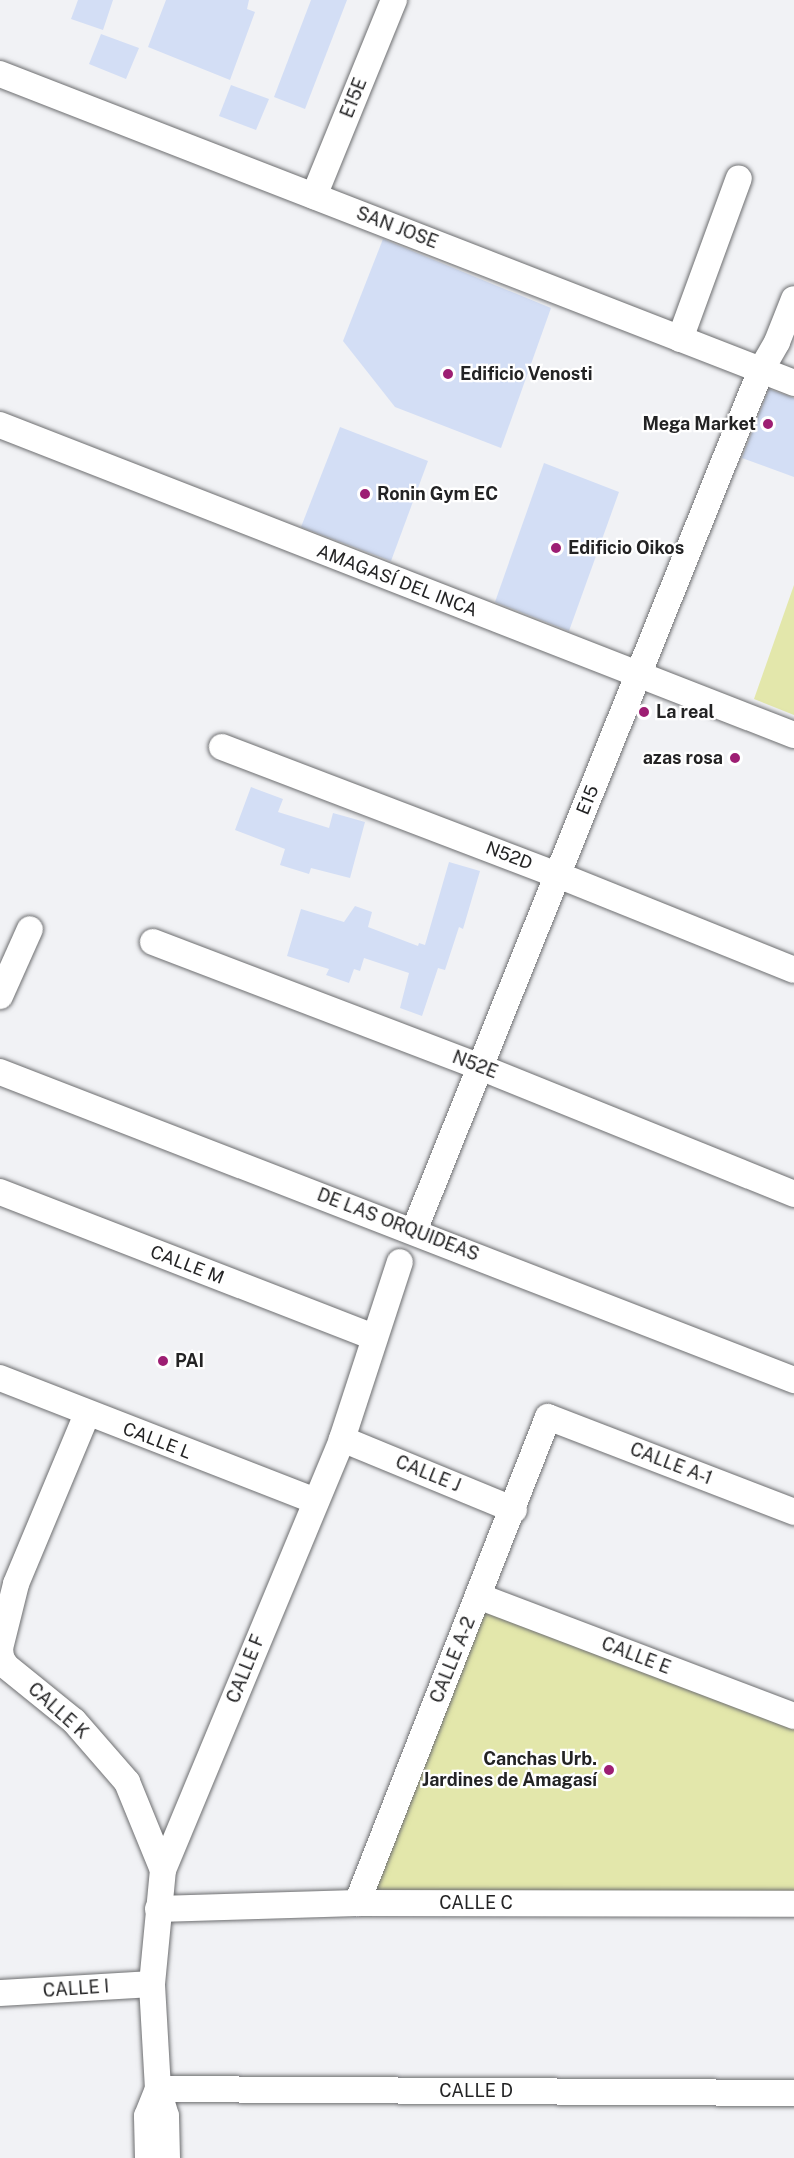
<!DOCTYPE html>
<html>
<head>
<meta charset="utf-8">
<style>
  body { margin:0 }
  #map { position:relative; width:794px; height:2158px; overflow:hidden; background:#f1f2f5; font-family:"Public Sans",sans-serif }
  div>[style] { position:absolute }
  .green>* { inset:0; background:#e3e7ab }
  .building>* { inset:0; background:#d3def5 }
  .roads { filter:drop-shadow(0 0 2px #6d6e70) drop-shadow(0 0 2px #6d6e70) }
  .minor>* { height:26px; margin:-13px; padding:0 13px; transform-origin:13px; border-radius:13px; background:#fff }
  .dots>* { width:16px; height:16px; translate:-50% -50%; box-sizing:border-box; border:3px solid #fff; border-radius:50% }
  span { translate:-50% -50%; white-space:nowrap; text-align:center; line-height:1.15; -webkit-text-stroke:4.5px #fff; paint-order:stroke }
  .street-label { font-size:18px; color:#232324 }
  .poi-label { font-size:18px; color:#232324; font-weight:700 }
  .left { translate:0 -50%; text-align:left }
  .right { translate:-100% -50%; text-align:right }
</style>
</head>
<body>
<div id="map">
  <div class="green">
    <i style="clip-path:polygon(794px 585px,794px 715px,754px 699px)"></i>
    <i style="clip-path:polygon(478px 1596px,794px 1716px,794px 1904px,357px 1903px)"></i>
  </div>
  <div class="building">
    <i style="clip-path:polygon(78px 0,113px 0,103px 30px,71px 19px)"></i>
    <i style="clip-path:polygon(166px 0,249px 0,247px 9px,255px 12px,230px 80px,148px 47px)"></i>
    <i style="clip-path:polygon(311px 0,347px 0,305px 109px,274px 97px)"></i>
    <i style="clip-path:polygon(101px 34px,139px 48px,126px 79px,89px 64px)"></i>
    <i style="clip-path:polygon(231px 85px,269px 99px,256px 130px,219px 116px)"></i>
    <i style="clip-path:polygon(383px 239px,551px 308px,501px 448px,395px 407px,343px 341px)"></i>
    <i style="clip-path:polygon(769px 389px,794px 398px,794px 477px,742px 458px)"></i>
    <i style="clip-path:polygon(340px 427px,428px 461px,391px 561px,301px 527px)"></i>
    <i style="clip-path:polygon(544px 463px,619px 492px,569px 631px,495px 602px)"></i>
    <i style="clip-path:polygon(251px 787px,283px 799px,278px 812px,329px 828px,333px 813px,365px 822px,350px 878px,311px 868px,309px 874px,280px 865px,285px 849px,235px 830px)"></i>
    <i style="clip-path:polygon(449px 862px,480px 871px,463px 929px,459px 927px,445px 970px,438px 968px,422px 1016px,400px 1008px,409px 973px,364px 958px,360px 971px,354px 969px,349px 983px,326px 975px,329px 969px,287px 956px,301px 909px,344px 922px,355px 906px,372px 912px,368px 927px,418px 946px,419px 943px,425px 945px)"></i>
  </div>
  <div class="roads">
    <div class="minor">
      <i style="left:0;top:74px;width:852px;rotate:21.26deg"></i>
      <i style="left:314px;top:196px;width:212px;rotate:-67.8deg"></i>
      <i style="left:680px;top:339px;width:171px;rotate:-69.9deg"></i>
      <i style="left:0;top:425px;width:852px;rotate:21.33deg"></i>
      <i style="left:222px;top:747px;width:360px;rotate:20.9deg"></i>
      <i style="left:558px;top:875px;width:254px;rotate:21.9deg"></i>
      <i style="left:153px;top:942px;width:350px;rotate:20.9deg"></i>
      <i style="left:480px;top:1067px;width:339px;rotate:22deg"></i>
      <i style="left:0;top:996px;width:73px;rotate:-65.9deg"></i>
      <i style="left:0;top:1072px;width:852px;rotate:21.2deg"></i>
      <i style="left:0;top:1192px;width:401px;rotate:21.2deg"></i>
      <i style="left:414px;top:1231px;width:928px;rotate:-68.05deg"></i>
      <i style="left:761px;top:370px;width:32px;rotate:-60deg"></i>
      <i style="left:777px;top:342px;width:46px;rotate:-68.4deg"></i>
      <i style="left:0;top:1378px;width:339px;rotate:21.3deg"></i>
      <i style="left:87px;top:1414px;width:184px;rotate:112.7deg"></i>
      <i style="left:16px;top:1584px;width:66px;rotate:104deg"></i>
      <i style="left:0;top:1648px;width:10px;rotate:84deg"></i>
      <i style="left:1px;top:1658px;width:9px;rotate:58deg"></i>
      <i style="left:6px;top:1666px;width:87px;rotate:39deg"></i>
      <i style="left:74px;top:1721px;width:81px;rotate:49deg"></i>
      <i style="left:127px;top:1782px;width:95px;rotate:67.8deg"></i>
      <i style="left:342px;top:1439px;width:186px;rotate:22.4deg"></i>
      <i style="left:478px;top:1596px;width:338px;rotate:20.8deg"></i>
      <i style="left:357px;top:1903px;width:522px;rotate:-68.54deg"></i>
      <i style="left:548px;top:1417px;width:264px;rotate:21.1deg"></i>
      <i style="left:158px;top:1909px;width:199px;rotate:-1.7deg"></i>
      <i style="left:357px;top:1903px;width:437px;rotate:0.1deg"></i>
      <i style="left:0;top:1993px;width:152px;rotate:-3.4deg"></i>
      <i style="left:158px;top:2089px;width:636px;rotate:0.36deg"></i>
      <i style="left:148px;top:2158px;width:42px;rotate:-91.4deg"></i>
      <i style="left:147px;top:2116px;width:29px;rotate:-68deg"></i>
      <i style="left:167px;top:2158px;width:42px;rotate:-91.4deg"></i>
      <i style="left:166px;top:2116px;width:28px;rotate:-107deg"></i>
      <i style="left:158px;top:2089px;width:105px;rotate:-93.3deg"></i>
      <i style="left:152px;top:1984px;width:115px;rotate:-84.5deg"></i>
      <i style="left:163px;top:1870px;width:467px;rotate:-67.4deg"></i>
      <i style="left:342px;top:1439px;width:186px;rotate:-71.9deg"></i>
    </div>
  </div>
  <div class="dots">
    <i style="left:448px;top:374px;background:#9d1e73"></i>
    <i style="left:768px;top:424px;background:#9d1e73"></i>
    <i style="left:365px;top:494px;background:#9d1e73"></i>
    <i style="left:556px;top:548px;background:#9d1e73"></i>
    <i style="left:644px;top:712px;background:#9d1e73"></i>
    <i style="left:735px;top:758px;background:#9d1e73"></i>
    <i style="left:163px;top:1361px;background:#9d1e73"></i>
    <i style="left:609px;top:1770px;background:#9d1e73"></i>
  </div>
  <div class="street-label">
    <span style="left:354px;top:98px;rotate:-68deg">E15E</span>
    <span style="left:397px;top:228px;rotate:21deg">SAN JOSE</span>
    <span style="left:397px;top:581px;rotate:21deg">AMAGASÍ DEL INCA</span>
    <span style="left:588px;top:800px;rotate:-68deg">E15</span>
    <span style="left:509px;top:856px;rotate:21deg">N52D</span>
    <span style="left:475px;top:1065px;rotate:21deg">N52E</span>
    <span style="left:398px;top:1225px;rotate:21deg">DE LAS ORQUIDEAS</span>
    <span style="left:187px;top:1265px;rotate:21deg">CALLE M</span>
    <span style="left:157px;top:1441px;rotate:21deg">CALLE L</span>
    <span style="left:671px;top:1464px;rotate:21deg">CALLE A-1</span>
    <span style="left:428px;top:1474px;rotate:22deg">CALLE J</span>
    <span style="left:636px;top:1656px;rotate:21deg">CALLE E</span>
    <span style="left:453px;top:1660px;rotate:-68deg">CALLE A-2</span>
    <span style="left:246px;top:1669px;rotate:-68deg">CALLE F</span>
    <span style="left:58px;top:1711px;rotate:42deg">CALLE K</span>
    <span style="left:476px;top:1903px">CALLE C</span>
    <span style="left:76px;top:1989px;rotate:-4deg">CALLE I</span>
    <span style="left:476px;top:2091px">CALLE D</span>
  </div>
  <div class="poi-label">
    <span class="left" style="left:460px;top:374px">Edificio Venosti</span>
    <span class="right" style="left:756px;top:424px">Mega Market</span>
    <span class="left" style="left:377px;top:494px">Ronin Gym EC</span>
    <span class="left" style="left:568px;top:548px">Edificio Oikos</span>
    <span class="left" style="left:656px;top:712px">La real</span>
    <span class="right" style="left:723px;top:758px">azas rosa</span>
    <span class="left" style="left:175px;top:1361px">PAI</span>
    <span class="right" style="left:597px;top:1770px">Canchas Urb.<br>Jardines de Amagasí</span>
  </div>
</div>
</body>
</html>
